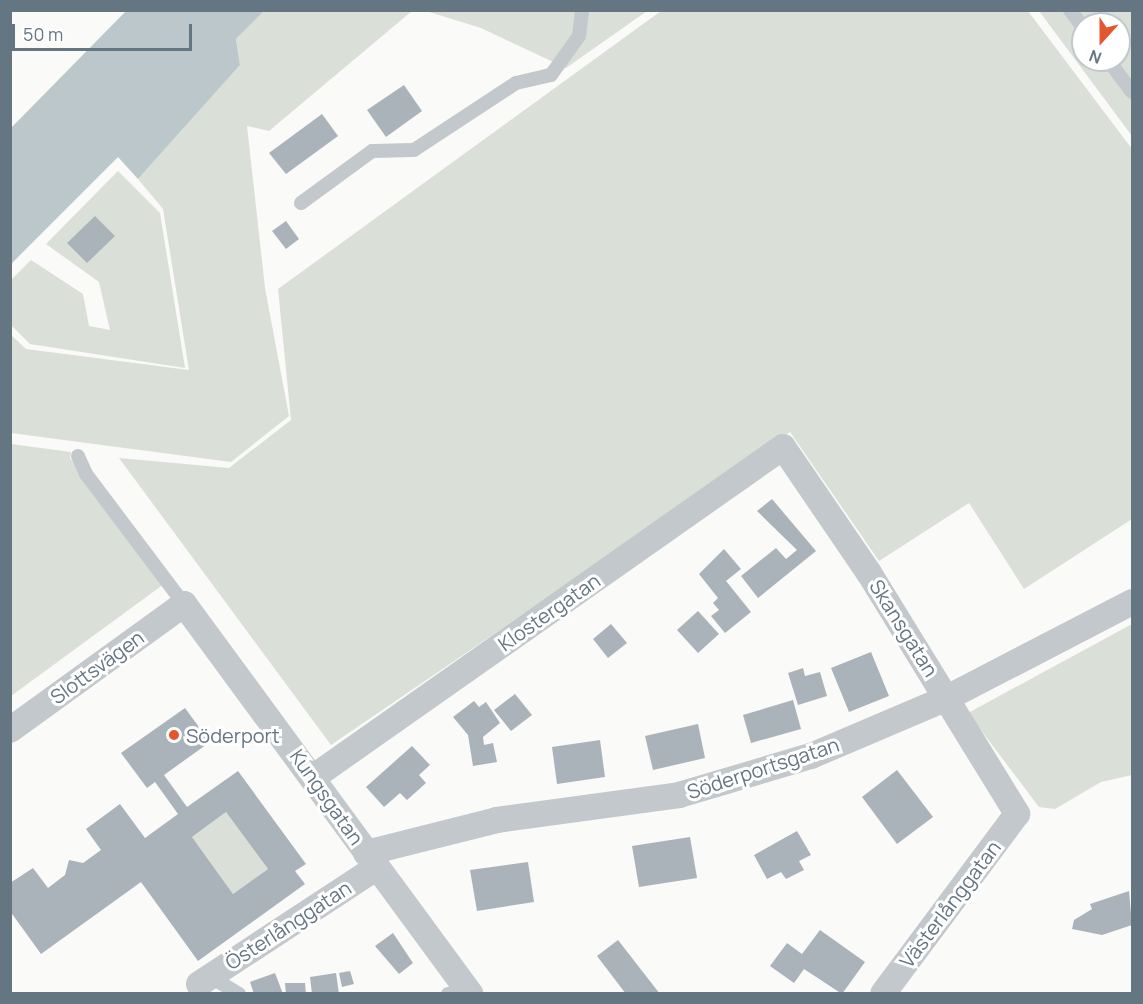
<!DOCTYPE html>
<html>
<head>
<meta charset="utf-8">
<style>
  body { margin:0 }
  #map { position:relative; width:1143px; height:1004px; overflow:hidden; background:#fafaf8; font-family:Manrope,sans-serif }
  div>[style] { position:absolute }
  .green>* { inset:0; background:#dadfd7 }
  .water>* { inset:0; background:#bbc7cb }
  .building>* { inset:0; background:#aab3b9 }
  .lane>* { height:14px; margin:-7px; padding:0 7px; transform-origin:7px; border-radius:7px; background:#c3c8cc }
  .street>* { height:26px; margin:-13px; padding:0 13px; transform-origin:13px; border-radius:13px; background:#c3c8cc }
  .dots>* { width:16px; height:16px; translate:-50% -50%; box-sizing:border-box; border:3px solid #fff; border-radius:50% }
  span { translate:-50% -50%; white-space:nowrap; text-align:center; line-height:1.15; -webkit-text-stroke:6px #fff; paint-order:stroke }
  .street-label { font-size:20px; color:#657683 }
  .poi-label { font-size:20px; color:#657683 }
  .left { translate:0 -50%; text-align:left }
  .frame { position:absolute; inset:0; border:12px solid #657683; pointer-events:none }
  .north { position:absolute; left:1071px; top:12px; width:60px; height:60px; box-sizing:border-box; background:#fff; border:2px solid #c1c8cd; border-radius:50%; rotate:201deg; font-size:16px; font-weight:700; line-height:24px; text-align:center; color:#657683 }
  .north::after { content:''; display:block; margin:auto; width:21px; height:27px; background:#e4572e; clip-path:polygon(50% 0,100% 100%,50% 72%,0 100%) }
  .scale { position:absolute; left:12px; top:24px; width:180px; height:27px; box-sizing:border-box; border:3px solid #657683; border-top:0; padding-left:8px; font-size:18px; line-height:21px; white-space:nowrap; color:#657683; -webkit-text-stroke:4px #fff; paint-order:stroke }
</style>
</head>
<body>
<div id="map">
  <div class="green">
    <i style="clip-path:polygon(264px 11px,412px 11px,269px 131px,247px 126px,265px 288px,289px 416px,231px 462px,11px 433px,10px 334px,26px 349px,189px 370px,163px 209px,138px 179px,240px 65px,236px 39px)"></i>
    <i style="clip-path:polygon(426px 11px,647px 11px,566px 68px,481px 28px)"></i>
    <i style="clip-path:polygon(661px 11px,1028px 11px,1132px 149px,1132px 519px,1024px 589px,969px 503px,879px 561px,790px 432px,331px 745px,119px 458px,229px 468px,291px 420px,278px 289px)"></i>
    <i style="clip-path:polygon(evenodd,1039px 11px,1132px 11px,1132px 136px,1039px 11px,1083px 24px,1119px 24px,1119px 60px,1083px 60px,1083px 24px)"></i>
    <i style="clip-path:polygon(118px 171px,160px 213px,185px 368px,30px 344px,11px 325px,10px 281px,31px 260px,83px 294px,89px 326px,110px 330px,99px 282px,46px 244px)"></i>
    <i style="clip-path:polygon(11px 444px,71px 452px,70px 458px,164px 584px,11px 696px)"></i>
    <i style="clip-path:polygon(1132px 624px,1132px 775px,1101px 782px,1055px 809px,1039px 807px,968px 713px)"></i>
    <i style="clip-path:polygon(226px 812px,268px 869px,233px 894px,192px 837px)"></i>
  </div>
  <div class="water">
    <i style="clip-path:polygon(127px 10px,264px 11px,236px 39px,240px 65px,138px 179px,118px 157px,11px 264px,11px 128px)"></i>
  </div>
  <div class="building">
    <i style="clip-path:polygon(404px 85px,422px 111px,386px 137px,367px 110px)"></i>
    <i style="clip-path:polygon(322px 114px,338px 136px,286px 174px,269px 153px)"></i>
    <i style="clip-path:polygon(95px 216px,115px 236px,87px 263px,67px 243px)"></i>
    <i style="clip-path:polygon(286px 221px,299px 239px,286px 249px,272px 231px)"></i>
    <i style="clip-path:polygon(772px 499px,816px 551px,758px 598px,741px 576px,776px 548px,786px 559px,797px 550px,757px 511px)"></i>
    <i style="clip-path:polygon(724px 549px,741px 569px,726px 581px,751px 612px,725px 633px,711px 616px,719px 610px,713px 603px,718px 598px,699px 574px)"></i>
    <i style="clip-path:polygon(698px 611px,719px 634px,698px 653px,677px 630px)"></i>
    <i style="clip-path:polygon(611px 624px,627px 643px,608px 658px,593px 639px)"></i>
    <i style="clip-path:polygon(871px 652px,889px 696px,849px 712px,831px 668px)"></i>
    <i style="clip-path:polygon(803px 668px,805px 676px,820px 672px,827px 696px,798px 705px,788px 673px)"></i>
    <i style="clip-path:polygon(515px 694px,532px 715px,511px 731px,494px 710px)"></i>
    <i style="clip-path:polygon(793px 700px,801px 729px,751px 743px,743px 715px)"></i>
    <i style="clip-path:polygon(474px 701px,479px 707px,486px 702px,500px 723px,483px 737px,484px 745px,493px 743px,497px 762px,473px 766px,468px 735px,453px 717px)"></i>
    <i style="clip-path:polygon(evenodd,185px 708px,210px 742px,164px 775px,187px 807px,238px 771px,306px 864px,295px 871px,305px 884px,198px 961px,141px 882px,41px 954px,10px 911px,10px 883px,33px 868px,48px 888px,65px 875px,69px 860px,83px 863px,101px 850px,86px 829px,120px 804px,145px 838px,178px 814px,155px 782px,147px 788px,121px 753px,185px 708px,226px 812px,268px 869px,233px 894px,192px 837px,226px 812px)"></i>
    <i style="clip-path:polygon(698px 724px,705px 758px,653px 770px,645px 736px)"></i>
    <i style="clip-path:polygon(600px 740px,605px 777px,557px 784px,552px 747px)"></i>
    <i style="clip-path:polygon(412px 746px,430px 765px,419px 775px,426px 783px,407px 800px,400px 793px,384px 807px,366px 787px)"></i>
    <i style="clip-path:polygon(897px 770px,933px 817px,897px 844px,862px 797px)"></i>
    <i style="clip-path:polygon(797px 831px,811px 855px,799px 861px,804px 870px,786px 879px,781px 872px,767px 879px,754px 855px)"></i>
    <i style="clip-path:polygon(690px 837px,697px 878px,639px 887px,632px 846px)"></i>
    <i style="clip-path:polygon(528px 862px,534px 902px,477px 911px,470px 870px)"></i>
    <i style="clip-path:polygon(1129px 891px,1132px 925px,1102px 935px,1072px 929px,1074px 920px,1092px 909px,1090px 904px)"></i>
    <i style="clip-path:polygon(820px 930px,865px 962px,842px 994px,804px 969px,794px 983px,770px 966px,787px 943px,802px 954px)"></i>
    <i style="clip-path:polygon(393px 933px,413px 963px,399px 974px,375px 946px)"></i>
    <i style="clip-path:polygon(618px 940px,660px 994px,626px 994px,597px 956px)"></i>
    <i style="clip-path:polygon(350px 971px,354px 984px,342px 987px,339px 973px)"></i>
    <i style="clip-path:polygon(275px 973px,283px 994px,254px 994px,250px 982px)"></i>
    <i style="clip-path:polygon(336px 973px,339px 994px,312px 994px,310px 977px)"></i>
    <i style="clip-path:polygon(285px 983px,305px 983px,306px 994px,286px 994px)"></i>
  </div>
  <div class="lane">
    <i style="left:1070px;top:10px;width:21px;rotate:53deg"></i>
    <i style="left:1108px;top:60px;width:40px;rotate:53deg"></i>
    <i style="left:301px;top:203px;width:88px;rotate:-36.2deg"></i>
    <i style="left:372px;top:151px;width:42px;rotate:-1.4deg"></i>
    <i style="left:414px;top:150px;width:122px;rotate:-33.3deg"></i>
    <i style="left:516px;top:83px;width:36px;rotate:-13deg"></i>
    <i style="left:551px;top:75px;width:48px;rotate:-54.3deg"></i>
    <i style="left:579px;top:36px;width:26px;rotate:-83deg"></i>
    <i style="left:78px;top:456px;width:20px;rotate:66deg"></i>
    <i style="left:86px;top:474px;width:163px;rotate:53deg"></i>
    <i style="left:209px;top:976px;width:35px;rotate:31deg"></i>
    <i style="left:448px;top:994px;width:21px;rotate:-5deg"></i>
  </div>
  <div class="street">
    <i style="left:10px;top:730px;width:215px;rotate:-35.9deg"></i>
    <i style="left:184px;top:604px;width:484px;rotate:53.7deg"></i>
    <i style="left:315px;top:776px;width:572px;rotate:-35.11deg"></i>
    <i style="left:783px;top:447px;width:153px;rotate:55.7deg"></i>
    <i style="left:869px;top:573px;width:283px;rotate:58.4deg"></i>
    <i style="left:1017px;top:814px;width:224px;rotate:126.7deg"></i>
    <i style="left:366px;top:853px;width:135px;rotate:-14.1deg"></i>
    <i style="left:497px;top:820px;width:184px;rotate:-7.8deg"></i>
    <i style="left:679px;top:795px;width:138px;rotate:-16.5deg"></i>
    <i style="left:811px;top:756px;width:148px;rotate:-23.1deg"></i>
    <i style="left:947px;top:698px;width:208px;rotate:-27.4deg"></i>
    <i style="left:199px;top:984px;width:213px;rotate:-33.3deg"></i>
  </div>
  <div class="dots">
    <i style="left:174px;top:735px;background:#e4572e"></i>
  </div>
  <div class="street-label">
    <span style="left:549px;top:612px;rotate:-35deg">Klostergatan</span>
    <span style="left:904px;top:628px;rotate:58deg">Skansgatan</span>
    <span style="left:97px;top:667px;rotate:-36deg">Slottsvägen</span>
    <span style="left:763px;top:768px;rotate:-18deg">Söderportsgatan</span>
    <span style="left:327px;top:797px;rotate:55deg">Kungsgatan</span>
    <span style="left:950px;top:904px;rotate:-53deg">Västerlånggatan</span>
    <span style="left:288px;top:925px;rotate:-33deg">Österlånggatan</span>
  </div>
  <div class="poi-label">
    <span class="left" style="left:186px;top:735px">Söderport</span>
  </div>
  <div class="frame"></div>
  <div class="north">N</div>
  <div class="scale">50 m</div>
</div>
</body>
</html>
